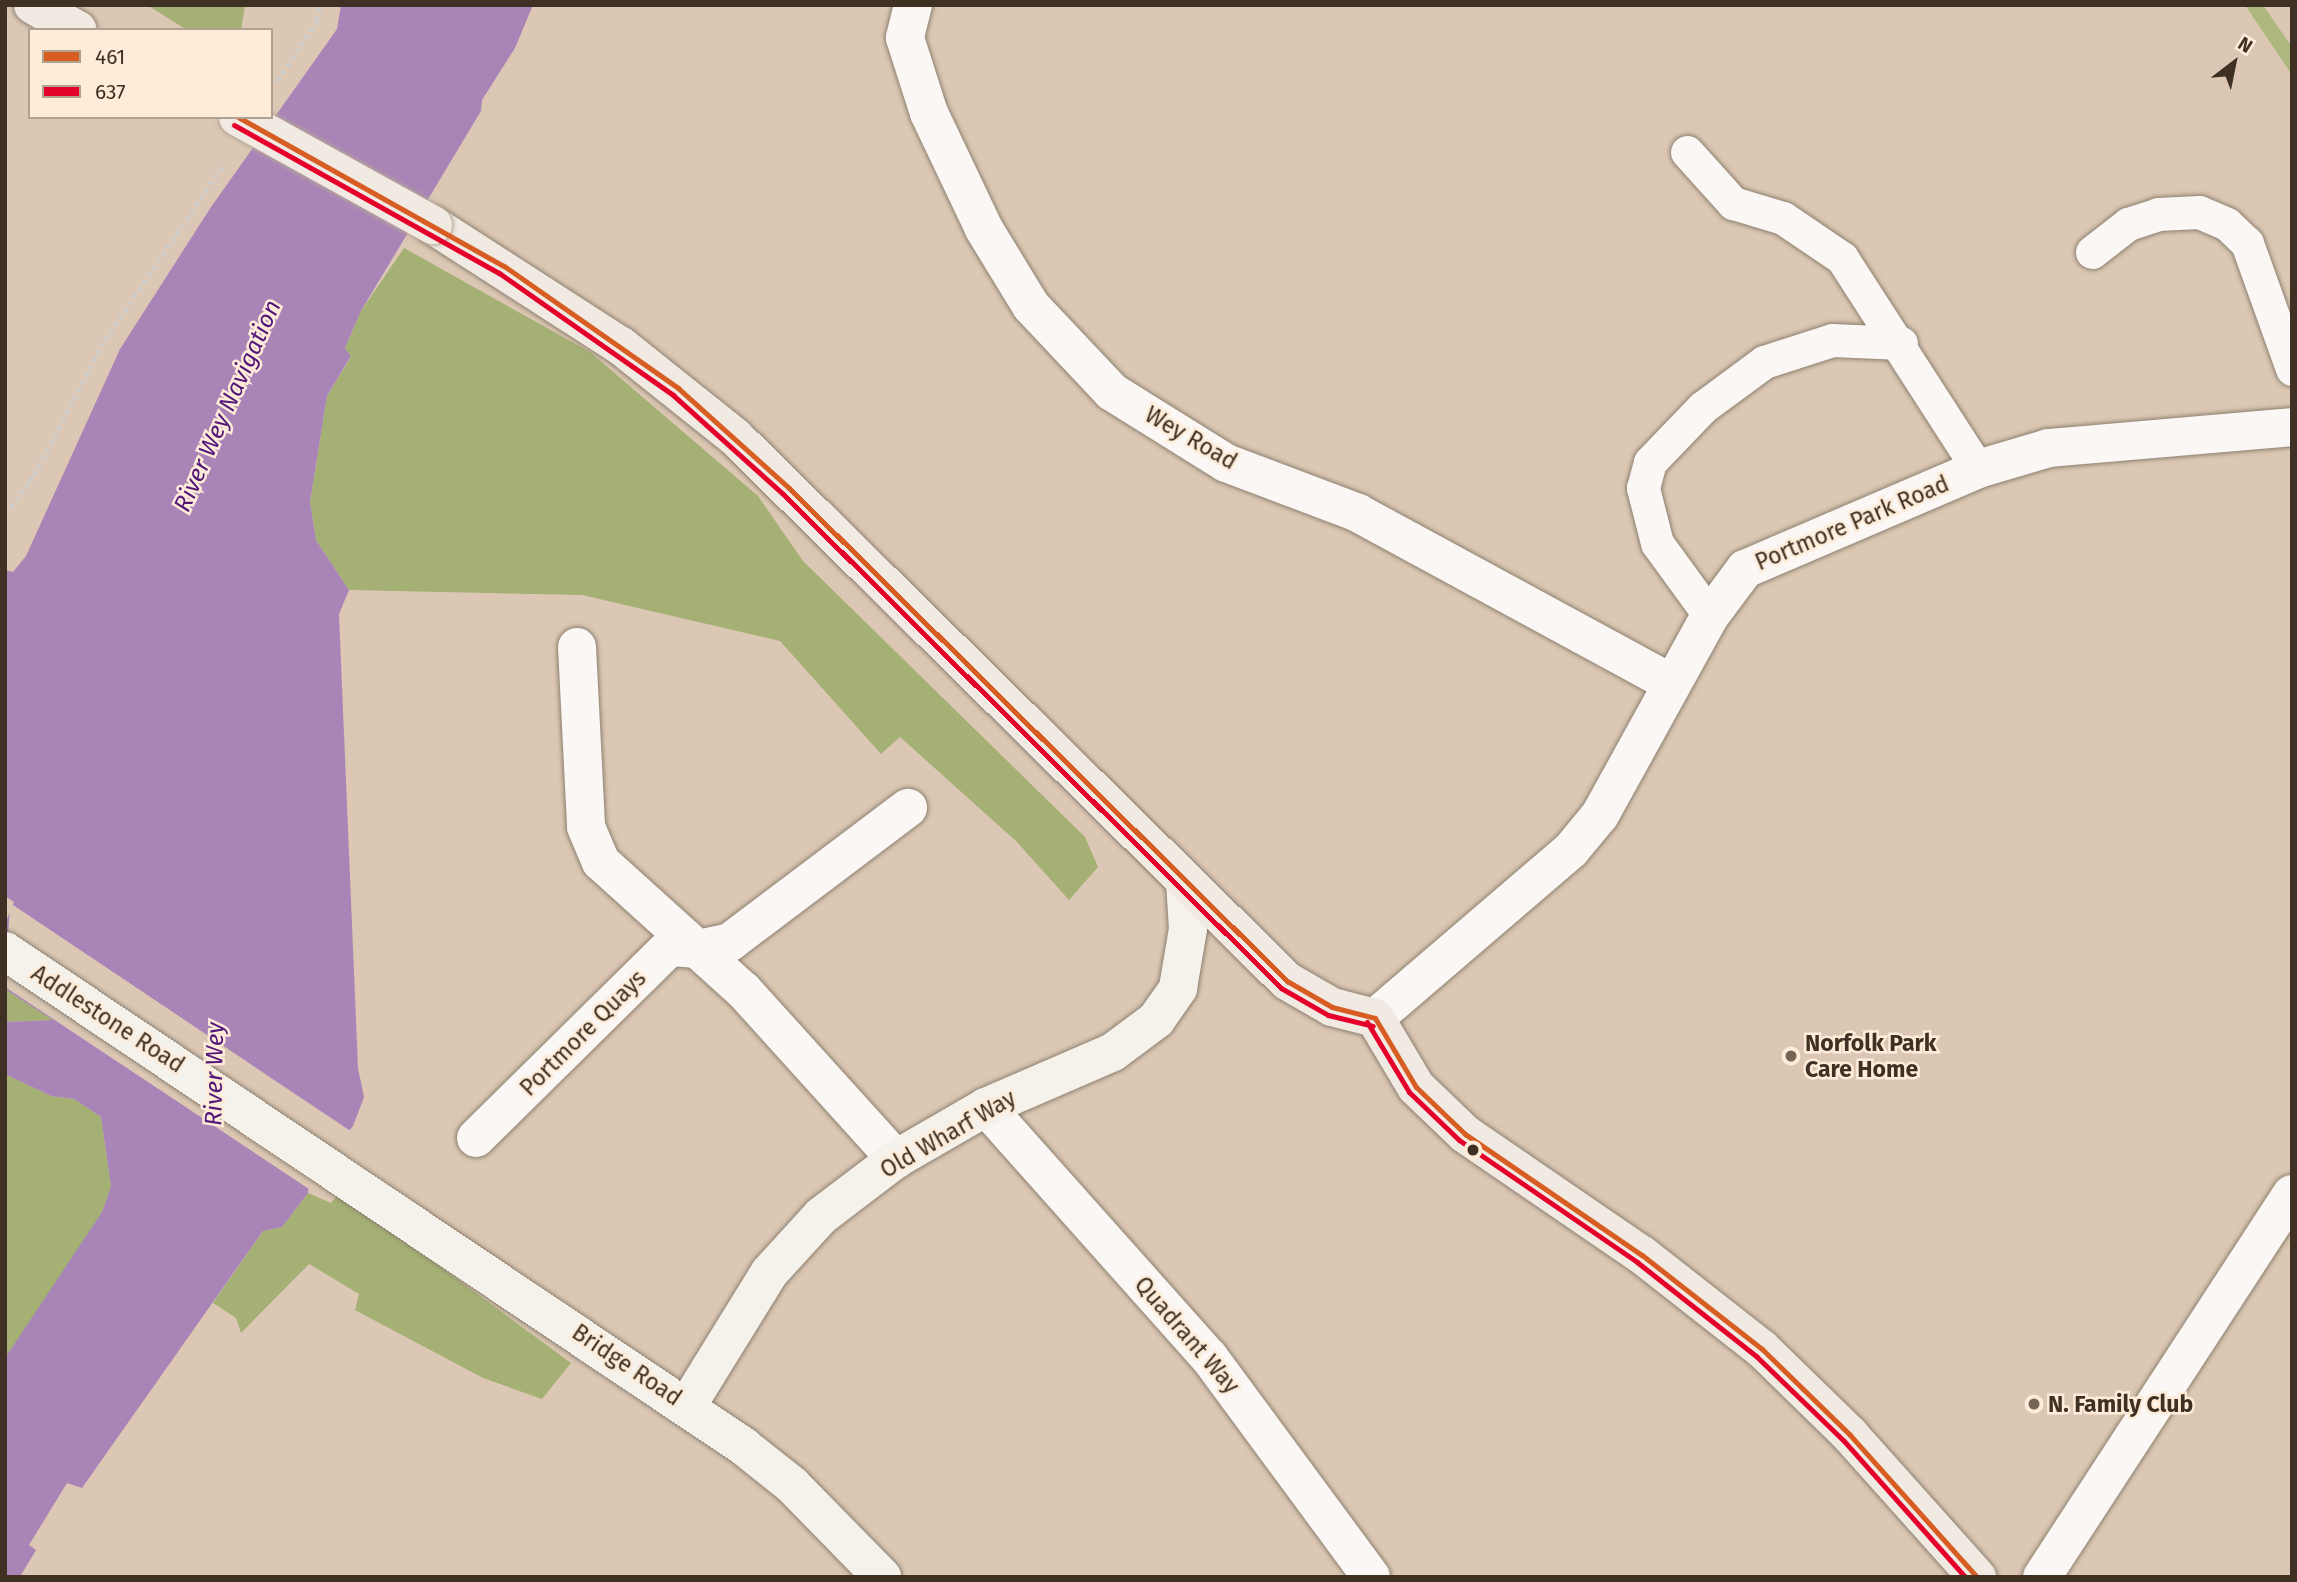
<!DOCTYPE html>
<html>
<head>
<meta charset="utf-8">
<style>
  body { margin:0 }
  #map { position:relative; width:2297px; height:1582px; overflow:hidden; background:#dbc7b3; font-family:"Fira Sans",sans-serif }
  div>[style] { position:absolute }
  .green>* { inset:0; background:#adb87f }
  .forest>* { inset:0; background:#a5b075 }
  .water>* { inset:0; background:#a985b7 }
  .pier>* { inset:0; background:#dbc7b3 }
  .path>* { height:4.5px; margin-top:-2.25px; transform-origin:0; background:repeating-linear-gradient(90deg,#d2ccc7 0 5px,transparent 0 8.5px) }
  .roads { filter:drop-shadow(0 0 2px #8e8070) drop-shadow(0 0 2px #8e8070) }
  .lane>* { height:33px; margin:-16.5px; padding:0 16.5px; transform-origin:16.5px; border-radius:16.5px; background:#faf7f4 }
  .street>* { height:38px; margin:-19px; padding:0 19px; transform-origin:19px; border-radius:19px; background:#faf7f4 }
  .secondary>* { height:38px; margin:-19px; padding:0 19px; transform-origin:19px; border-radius:19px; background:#f5f1eb }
  .primary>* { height:38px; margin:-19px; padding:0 19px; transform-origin:19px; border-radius:19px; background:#f0eae3 }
  .bridges { filter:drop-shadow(0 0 2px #b6a696) drop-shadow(0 0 2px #b6a696) }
  .primary-bridge>* { height:38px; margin:-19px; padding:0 19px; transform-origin:19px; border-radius:19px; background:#f0eae3 }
  .bus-1>* { height:5px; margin:-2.5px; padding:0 2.5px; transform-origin:2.5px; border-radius:2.5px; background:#d75d22 }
  .bus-2>* { height:5px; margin:-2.5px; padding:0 2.5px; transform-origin:2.5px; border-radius:2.5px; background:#e4002b }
  .dots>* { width:19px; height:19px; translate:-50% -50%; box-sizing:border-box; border:4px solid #feecd9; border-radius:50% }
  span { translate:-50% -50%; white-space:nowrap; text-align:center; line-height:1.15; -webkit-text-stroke:5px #feecd9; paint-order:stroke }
  .street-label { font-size:23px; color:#3e3022 }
  .poi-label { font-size:23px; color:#3e3022; font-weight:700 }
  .left { translate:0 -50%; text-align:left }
  .water-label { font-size:24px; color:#521779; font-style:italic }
  .frame { position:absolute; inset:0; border:7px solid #3e3022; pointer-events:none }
  .legend { position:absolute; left:28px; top:28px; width:245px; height:91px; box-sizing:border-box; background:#feecd9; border:2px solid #b1a190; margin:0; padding:9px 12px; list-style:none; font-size:21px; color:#3e3022 }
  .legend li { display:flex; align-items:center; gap:14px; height:35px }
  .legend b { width:35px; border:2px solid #b1a190 }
  .north { position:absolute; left:2199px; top:28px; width:70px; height:70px; -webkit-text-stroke:5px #feecd9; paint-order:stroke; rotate:32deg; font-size:19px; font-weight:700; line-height:28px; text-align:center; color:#3e3022 }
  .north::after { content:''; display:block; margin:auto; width:24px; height:32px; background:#3e3022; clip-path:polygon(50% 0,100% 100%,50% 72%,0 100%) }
</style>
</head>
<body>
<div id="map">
  <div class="green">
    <i style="clip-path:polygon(2245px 5px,2263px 5px,2292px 47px,2292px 75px)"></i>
  </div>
  <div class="forest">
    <i style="clip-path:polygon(147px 5px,245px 5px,241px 30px,187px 30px)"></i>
    <i style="clip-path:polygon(404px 248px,590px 352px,758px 496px,803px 561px,1085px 837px,1098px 867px,1069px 900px,1016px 841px,900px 737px,881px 754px,780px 641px,582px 595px,349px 590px,316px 540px,310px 502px,327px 396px,351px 357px,345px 348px,361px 311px)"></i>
    <i style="clip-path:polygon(5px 989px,54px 1020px,5px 1022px)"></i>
    <i style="clip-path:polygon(5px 1074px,51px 1096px,74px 1099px,101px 1117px,111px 1186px,102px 1212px,5px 1364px)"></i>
    <i style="clip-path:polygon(308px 1193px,331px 1203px,340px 1193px,571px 1363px,542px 1399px,483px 1378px,355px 1310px,359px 1294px,309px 1264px,241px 1333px,236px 1318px,213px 1303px,263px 1231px,282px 1227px)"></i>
  </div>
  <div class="water">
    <i style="clip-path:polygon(341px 5px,533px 5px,515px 48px,482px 100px,481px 111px,361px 311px,345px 348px,351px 356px,327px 396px,310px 502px,316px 540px,349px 590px,339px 614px,358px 1068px,364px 1097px,353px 1126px,309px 1182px,308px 1193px,282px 1227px,263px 1231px,82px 1488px,67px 1483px,29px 1545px,36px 1550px,20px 1577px,5px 1577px,5px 1358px,102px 1212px,111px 1186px,101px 1117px,74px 1099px,51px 1096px,5px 1074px,5px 1022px,53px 1020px,5px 989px,5px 924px,14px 902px,5px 896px,5px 570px,13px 572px,26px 556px,120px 349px,211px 207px,337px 29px)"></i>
  </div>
  <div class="pier">
    <i style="clip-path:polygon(10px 903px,352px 1132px,312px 1191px,5px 987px)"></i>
  </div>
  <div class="path">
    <i style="left:277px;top:81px;width:72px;rotate:-56.3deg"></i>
    <i style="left:317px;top:21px;width:16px;rotate:-79deg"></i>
    <i style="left:5px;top:514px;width:41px;rotate:-52deg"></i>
    <i style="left:30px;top:482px;width:161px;rotate:-62.2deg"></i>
    <i style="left:105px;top:340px;width:211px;rotate:-56deg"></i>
  </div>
  <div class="roads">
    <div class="lane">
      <i style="left:1687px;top:152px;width:69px;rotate:48deg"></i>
      <i style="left:1733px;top:203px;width:52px;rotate:16.7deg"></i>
      <i style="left:1783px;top:218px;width:71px;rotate:34.1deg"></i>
      <i style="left:1842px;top:258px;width:251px;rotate:57.2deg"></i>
      <i style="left:2092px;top:252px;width:46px;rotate:-37.9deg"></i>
      <i style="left:2128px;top:224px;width:32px;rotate:-18deg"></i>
      <i style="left:2158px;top:214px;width:41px;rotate:-2.8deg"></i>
      <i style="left:2199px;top:212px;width:30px;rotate:23deg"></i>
      <i style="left:2227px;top:224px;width:28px;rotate:44deg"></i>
      <i style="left:2247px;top:243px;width:134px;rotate:70.3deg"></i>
      <i style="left:1710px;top:616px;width:90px;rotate:-126deg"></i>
      <i style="left:1657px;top:543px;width:57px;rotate:-104.3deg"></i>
      <i style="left:1643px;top:488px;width:27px;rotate:-75deg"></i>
      <i style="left:1650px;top:462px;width:76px;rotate:-46.1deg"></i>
      <i style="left:1703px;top:407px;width:76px;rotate:-36.4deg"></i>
      <i style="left:1764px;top:362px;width:71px;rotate:-17.9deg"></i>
      <i style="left:1832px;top:340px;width:69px;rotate:2.5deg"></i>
    </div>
    <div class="street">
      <i style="left:913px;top:5px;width:34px;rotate:104deg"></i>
      <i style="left:905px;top:38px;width:79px;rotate:72.3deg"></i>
      <i style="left:929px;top:113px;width:128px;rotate:64.6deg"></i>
      <i style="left:984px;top:229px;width:90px;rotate:58.6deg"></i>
      <i style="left:1031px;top:306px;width:118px;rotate:46.7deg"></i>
      <i style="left:1112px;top:392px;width:134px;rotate:31.9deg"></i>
      <i style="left:1226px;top:463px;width:141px;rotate:20.7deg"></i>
      <i style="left:1358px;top:513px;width:356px;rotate:28.5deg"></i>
      <i style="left:577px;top:647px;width:180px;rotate:87.1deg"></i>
      <i style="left:586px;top:827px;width:38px;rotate:67deg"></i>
      <i style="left:601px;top:862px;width:193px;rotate:42.1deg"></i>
      <i style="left:744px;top:991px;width:227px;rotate:47.9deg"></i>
      <i style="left:1375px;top:1018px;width:258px;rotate:-40.6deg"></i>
      <i style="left:1571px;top:850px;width:45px;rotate:-50.4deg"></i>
      <i style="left:1600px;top:815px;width:227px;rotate:-61.1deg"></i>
      <i style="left:1710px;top:616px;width:59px;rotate:-53.3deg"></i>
      <i style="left:1745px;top:569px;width:254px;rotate:-23.2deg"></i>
      <i style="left:1978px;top:469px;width:74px;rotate:-16.5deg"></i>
      <i style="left:2049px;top:448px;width:244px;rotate:-4.9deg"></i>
      <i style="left:986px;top:1107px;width:335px;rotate:48.3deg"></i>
      <i style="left:1209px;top:1357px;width:273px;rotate:53.6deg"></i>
      <i style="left:476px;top:1138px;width:272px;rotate:-44.6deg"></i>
      <i style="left:670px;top:947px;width:28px;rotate:4deg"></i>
      <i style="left:698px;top:949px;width:33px;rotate:-12deg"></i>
      <i style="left:730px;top:942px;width:223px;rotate:-37deg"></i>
      <i style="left:2042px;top:1577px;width:457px;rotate:-56.9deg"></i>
    </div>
    <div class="secondary">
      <i style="left:5px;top:951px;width:889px;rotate:33.85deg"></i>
      <i style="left:743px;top:1446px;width:63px;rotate:38.5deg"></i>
      <i style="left:792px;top:1485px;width:129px;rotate:45.6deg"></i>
      <i style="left:687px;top:1406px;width:156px;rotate:-58.3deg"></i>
      <i style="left:769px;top:1273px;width:77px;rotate:-47.6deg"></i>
      <i style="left:821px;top:1216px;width:94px;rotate:-37.2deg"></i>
      <i style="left:896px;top:1159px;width:104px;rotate:-30deg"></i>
      <i style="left:986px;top:1107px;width:138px;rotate:-23.4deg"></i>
      <i style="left:1113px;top:1052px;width:54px;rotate:-36.7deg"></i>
      <i style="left:1156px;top:1020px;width:39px;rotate:-55deg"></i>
      <i style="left:1178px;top:988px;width:60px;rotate:-80.4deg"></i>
      <i style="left:1188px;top:929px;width:48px;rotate:-93.6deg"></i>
    </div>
    <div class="primary">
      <i style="left:33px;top:5px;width:51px;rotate:29.1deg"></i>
      <i style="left:433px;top:225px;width:224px;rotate:32.8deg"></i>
      <i style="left:621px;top:346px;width:146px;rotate:38.6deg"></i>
      <i style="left:735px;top:437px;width:775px;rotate:44.58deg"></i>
      <i style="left:1287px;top:981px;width:52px;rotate:30deg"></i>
      <i style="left:1332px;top:1007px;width:44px;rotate:14.3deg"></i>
      <i style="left:1375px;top:1018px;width:80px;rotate:59.3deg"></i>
      <i style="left:1416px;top:1087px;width:68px;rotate:43.8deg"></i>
      <i style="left:1465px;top:1134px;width:214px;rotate:34.4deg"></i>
      <i style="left:1642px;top:1255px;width:152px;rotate:38.1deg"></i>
      <i style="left:1762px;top:1349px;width:123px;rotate:44.3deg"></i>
      <i style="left:1850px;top:1435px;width:191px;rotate:48.2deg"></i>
    </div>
  </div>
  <div class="bridges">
    <div class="primary-bridge">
      <i style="left:238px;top:117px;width:223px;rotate:29deg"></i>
    </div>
  </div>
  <div class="bus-1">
    <i style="left:238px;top:117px;width:305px;rotate:29.3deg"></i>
    <i style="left:504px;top:266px;width:213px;rotate:35deg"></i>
    <i style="left:678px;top:388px;width:149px;rotate:42deg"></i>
    <i style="left:789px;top:488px;width:701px;rotate:44.71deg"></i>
    <i style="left:1287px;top:981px;width:52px;rotate:30deg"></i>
    <i style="left:1332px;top:1007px;width:44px;rotate:14.3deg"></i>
    <i style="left:1375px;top:1018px;width:80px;rotate:59.3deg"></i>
    <i style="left:1416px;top:1087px;width:68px;rotate:43.8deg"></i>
    <i style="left:1465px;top:1134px;width:214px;rotate:34.4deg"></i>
    <i style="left:1642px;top:1255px;width:152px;rotate:38.1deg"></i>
    <i style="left:1762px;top:1349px;width:123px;rotate:44.3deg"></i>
    <i style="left:1850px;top:1435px;width:191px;rotate:48.2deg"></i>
  </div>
  <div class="bus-2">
    <i style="left:234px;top:125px;width:304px;rotate:29.2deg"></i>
    <i style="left:499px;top:273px;width:213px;rotate:35deg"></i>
    <i style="left:673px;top:395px;width:148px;rotate:42deg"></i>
    <i style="left:783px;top:494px;width:701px;rotate:44.77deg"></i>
    <i style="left:1281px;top:988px;width:54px;rotate:29.9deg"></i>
    <i style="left:1328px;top:1015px;width:46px;rotate:13.7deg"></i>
    <i style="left:1367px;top:1022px;width:82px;rotate:59deg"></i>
    <i style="left:1409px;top:1092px;width:69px;rotate:43.8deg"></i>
    <i style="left:1459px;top:1140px;width:216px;rotate:34.4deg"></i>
    <i style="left:1637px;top:1262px;width:152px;rotate:38.3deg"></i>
    <i style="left:1756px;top:1356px;width:122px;rotate:44deg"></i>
    <i style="left:1844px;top:1441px;width:182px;rotate:48.3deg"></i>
  </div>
  <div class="dots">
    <i style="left:1791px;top:1056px;background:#756555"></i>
    <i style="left:1473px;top:1150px;background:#3e3022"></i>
    <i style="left:2034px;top:1404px;background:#756555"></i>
  </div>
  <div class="street-label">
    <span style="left:1191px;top:438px;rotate:30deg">Wey Road</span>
    <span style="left:1852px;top:523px;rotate:-23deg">Portmore Park Road</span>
    <span style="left:108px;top:1019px;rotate:33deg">Addlestone Road</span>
    <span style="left:583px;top:1033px;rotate:-45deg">Portmore Quays</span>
    <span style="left:948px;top:1134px;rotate:-30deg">Old Wharf Way</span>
    <span style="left:1187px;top:1335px;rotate:49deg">Quadrant Way</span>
    <span style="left:627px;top:1365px;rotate:34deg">Bridge Road</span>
  </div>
  <div class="poi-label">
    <span class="left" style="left:1805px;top:1056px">Norfolk Park<br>Care Home</span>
    <span class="left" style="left:2048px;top:1404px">N. Family Club</span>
  </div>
  <div class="water-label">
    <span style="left:228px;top:406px;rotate:-66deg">River Wey Navigation</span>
    <span style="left:215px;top:1074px;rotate:-89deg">River Wey</span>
  </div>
  <div class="frame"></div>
  <ul class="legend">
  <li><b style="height:9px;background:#d75d22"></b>461</li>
  <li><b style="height:9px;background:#e4002b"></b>637</li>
  </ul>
  <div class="north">N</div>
</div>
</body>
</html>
